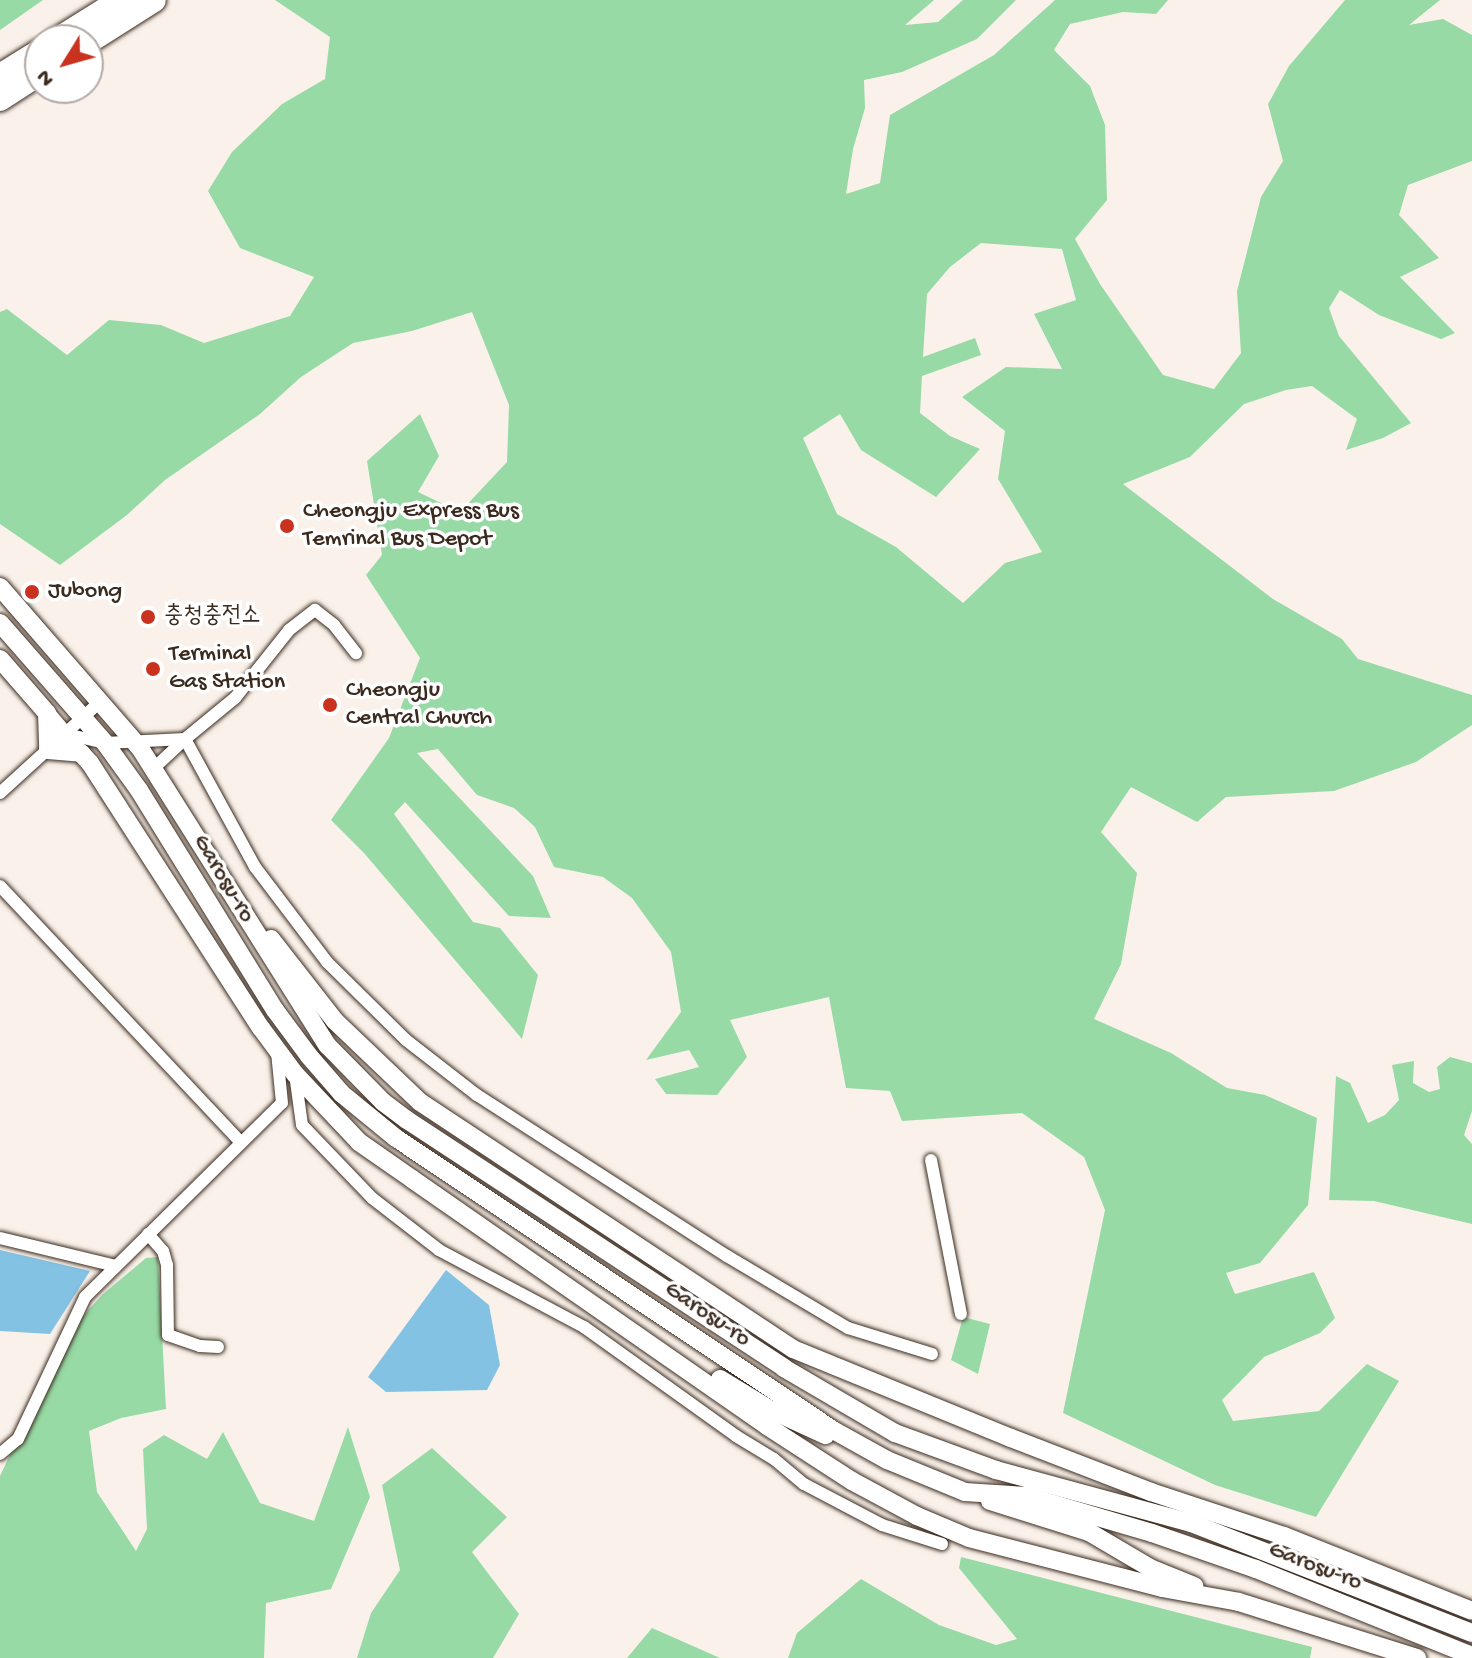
<!DOCTYPE html>
<html>
<head>
<meta charset="utf-8">
<style>
  body { margin:0 }
  #map { position:relative; width:1472px; height:1658px; overflow:hidden; background:#faf2ea; font-family:"Gochi Hand","Poor Story",sans-serif }
  div>[style] { position:absolute }
  .green>* { inset:0; background:#97daa6 }
  .water>* { inset:0; background:#84c2e4 }
  .roads { filter:drop-shadow(0 0 2px #3b2a1e) drop-shadow(0 0 2px #3b2a1e) }
  .minor>* { height:12px; margin:-6px; padding:0 6px; transform-origin:6px; border-radius:6px; background:#fff }
  .tertiary>* { height:16px; margin:-8px; padding:0 8px; transform-origin:8px; border-radius:8px; background:#fff }
  .secondary>* { height:18px; margin:-9px; padding:0 9px; transform-origin:9px; border-radius:9px; background:#fff }
  .motorway>* { height:24px; margin:-12px; padding:0 12px; transform-origin:12px; border-radius:12px; background:#fff }
  .dots>* { width:22px; height:22px; translate:-50% -50%; box-sizing:border-box; border:4px solid #fff; border-radius:50% }
  span { translate:-50% -50%; white-space:nowrap; text-align:center; line-height:1.15; -webkit-text-stroke:7px #fff; paint-order:stroke }
  .poi-label { font-size:24px; color:#3b2a1e }
  .left { translate:0 -50%; text-align:left }
  .street-label { font-size:24px; color:#3b2a1e }
  .north { position:absolute; left:24px; top:24px; width:80px; height:80px; box-sizing:border-box; background:#fff; border:2px solid #b1aaa5; border-radius:50%; rotate:233deg; font-size:22px; font-weight:700; line-height:32px; text-align:center; color:#3b2a1e }
  .north::after { content:''; display:block; margin:auto; width:28px; height:36px; background:#c8321e; clip-path:polygon(50% 0,100% 100%,50% 72%,0 100%) }
</style>
</head>
<body>
<div id="map">
  <div class="green">
    <i style="clip-path:polygon(0 0,43px 0,0 30px)"></i>
    <i style="clip-path:polygon(evenodd,275px 0,934px 0,905px 25px,938px 22px,963px 0,1016px 0,977px 39px,902px 72px,864px 80px,865px 108px,853px 149px,846px 194px,880px 183px,890px 115px,994px 55px,1055px 0,1168px 0,1156px 14px,1123px 12px,1070px 24px,1054px 50px,1090px 86px,1105px 125px,1107px 200px,1075px 239px,1100px 284px,1163px 375px,1214px 389px,1241px 353px,1237px 291px,1261px 197px,1283px 161px,1268px 104px,1289px 66px,1345px 0,1440px 0,1409px 25px,1443px 19px,1472px 35px,1472px 161px,1408px 185px,1399px 215px,1439px 258px,1400px 277px,1455px 333px,1441px 339px,1379px 315px,1340px 290px,1329px 308px,1339px 336px,1411px 423px,1383px 438px,1346px 450px,1357px 419px,1312px 386px,1286px 390px,1244px 404px,1190px 457px,1123px 484px,1273px 599px,1342px 639px,1358px 659px,1472px 695px,1472px 725px,1416px 762px,1334px 791px,1226px 797px,1197px 822px,1131px 787px,1101px 832px,1137px 873px,1121px 964px,1094px 1019px,1171px 1053px,1227px 1088px,1265px 1095px,1317px 1118px,1308px 1205px,1260px 1263px,1226px 1273px,1235px 1294px,1314px 1272px,1335px 1318px,1320px 1333px,1264px 1357px,1222px 1400px,1233px 1421px,1319px 1411px,1367px 1364px,1399px 1381px,1316px 1517px,1215px 1485px,1063px 1413px,1105px 1210px,1084px 1157px,1022px 1113px,902px 1121px,890px 1091px,846px 1088px,829px 997px,730px 1020px,747px 1057px,717px 1095px,666px 1094px,655px 1079px,699px 1067px,689px 1050px,646px 1060px,681px 1012px,671px 952px,632px 898px,603px 877px,554px 867px,535px 827px,514px 808px,477px 795px,438px 749px,417px 753px,533px 876px,551px 918px,509px 916px,405px 802px,394px 814px,473px 922px,500px 928px,538px 975px,522px 1039px,364px 853px,331px 820px,389px 738px,420px 658px,366px 575px,382px 555px,367px 461px,420px 414px,439px 456px,418px 492px,460px 512px,507px 462px,509px 405px,472px 312px,412px 331px,353px 343px,301px 377px,260px 414px,165px 480px,127px 515px,60px 565px,0 524px,0 312px,7px 309px,67px 355px,109px 320px,161px 325px,204px 343px,290px 316px,314px 277px,240px 248px,208px 191px,232px 152px,282px 104px,325px 79px,330px 37px,275px 0,981px 243px,1062px 249px,1076px 300px,1034px 314px,1062px 369px,1006px 367px,962px 397px,1005px 431px,998px 479px,1042px 552px,1005px 563px,963px 603px,896px 547px,837px 514px,803px 438px,840px 414px,861px 450px,936px 497px,980px 449px,950px 436px,920px 413px,922px 376px,981px 355px,975px 338px,923px 357px,927px 294px,950px 267px,981px 243px)"></i>
    <i style="clip-path:polygon(1450px 1057px,1472px 1063px,1472px 1111px,1464px 1135px,1472px 1144px,1472px 1224px,1374px 1201px,1329px 1200px,1336px 1076px,1350px 1083px,1368px 1123px,1385px 1115px,1399px 1100px,1392px 1065px,1414px 1061px,1413px 1083px,1429px 1092px,1440px 1089px,1437px 1067px)"></i>
    <i style="clip-path:polygon(158px 1257px,166px 1409px,121px 1418px,89px 1431px,97px 1492px,136px 1551px,147px 1529px,143px 1449px,164px 1435px,207px 1459px,223px 1432px,260px 1503px,314px 1521px,348px 1427px,370px 1497px,331px 1589px,266px 1603px,264px 1658px,0 1658px,0 1476px,67px 1334px,102px 1295px,146px 1258px)"></i>
    <i style="clip-path:polygon(963px 1317px,990px 1324px,978px 1374px,951px 1360px)"></i>
    <i style="clip-path:polygon(432px 1448px,507px 1517px,472px 1552px,519px 1614px,493px 1658px,357px 1658px,371px 1613px,400px 1570px,382px 1485px)"></i>
    <i style="clip-path:polygon(961px 1557px,1312px 1647px,1310px 1658px,788px 1658px,797px 1633px,861px 1579px,939px 1625px,996px 1645px,1017px 1639px,959px 1568px)"></i>
    <i style="clip-path:polygon(652px 1628px,720px 1658px,627px 1658px)"></i>
  </div>
  <div class="water">
    <i style="clip-path:polygon(0 1250px,90px 1271px,50px 1334px,0 1331px)"></i>
    <i style="clip-path:polygon(446px 1270px,489px 1305px,500px 1365px,487px 1390px,386px 1392px,368px 1377px)"></i>
  </div>
  <div class="roads">
    <div class="minor">
      <i style="left:66px;top:734px;width:40px;rotate:13deg"></i>
      <i style="left:105px;top:743px;width:80px;rotate:-2.9deg"></i>
      <i style="left:185px;top:739px;width:65px;rotate:-39.4deg"></i>
      <i style="left:235px;top:698px;width:87px;rotate:-51.5deg"></i>
      <i style="left:289px;top:630px;width:33px;rotate:-38deg"></i>
      <i style="left:315px;top:610px;width:24px;rotate:38deg"></i>
      <i style="left:334px;top:625px;width:36px;rotate:52deg"></i>
      <i style="left:153px;top:769px;width:44px;rotate:-43.2deg"></i>
      <i style="left:185px;top:739px;width:146px;rotate:61.3deg"></i>
      <i style="left:255px;top:867px;width:119px;rotate:52.8deg"></i>
      <i style="left:327px;top:962px;width:111px;rotate:44.6deg"></i>
      <i style="left:406px;top:1040px;width:90px;rotate:37.8deg"></i>
      <i style="left:477px;top:1095px;width:297px;rotate:32.8deg"></i>
      <i style="left:727px;top:1256px;width:141px;rotate:30.8deg"></i>
      <i style="left:848px;top:1328px;width:88px;rotate:17.2deg"></i>
      <i style="left:0;top:793px;width:138px;rotate:-42.4deg"></i>
      <i style="left:0;top:886px;width:352px;rotate:46.8deg"></i>
      <i style="left:295px;top:1074px;width:51px;rotate:82.2deg"></i>
      <i style="left:302px;top:1125px;width:101px;rotate:46.2deg"></i>
      <i style="left:372px;top:1198px;width:85px;rotate:37.8deg"></i>
      <i style="left:439px;top:1250px;width:164px;rotate:28deg"></i>
      <i style="left:584px;top:1327px;width:187px;rotate:35.6deg"></i>
      <i style="left:736px;top:1436px;width:44px;rotate:31.2deg"></i>
      <i style="left:774px;top:1459px;width:39px;rotate:40deg"></i>
      <i style="left:804px;top:1484px;width:88px;rotate:27.7deg"></i>
      <i style="left:882px;top:1525px;width:63px;rotate:17.6deg"></i>
      <i style="left:931px;top:1160px;width:157px;rotate:79deg"></i>
      <i style="left:148px;top:1234px;width:23px;rotate:49deg"></i>
      <i style="left:163px;top:1251px;width:15px;rotate:74deg"></i>
      <i style="left:167px;top:1265px;width:70px;rotate:89.2deg"></i>
      <i style="left:168px;top:1335px;width:34px;rotate:19deg"></i>
      <i style="left:200px;top:1346px;width:18px;rotate:3deg"></i>
      <i style="left:0;top:1238px;width:119px;rotate:13.6deg"></i>
      <i style="left:0;top:1454px;width:23px;rotate:-40deg"></i>
      <i style="left:18px;top:1439px;width:157px;rotate:-64.7deg"></i>
      <i style="left:85px;top:1297px;width:276px;rotate:-44.6deg"></i>
      <i style="left:282px;top:1103px;width:51px;rotate:-95.6deg"></i>
    </div>
    <div class="tertiary">
      <i style="left:47px;top:713px;width:52px;rotate:49.6deg"></i>
    </div>
    <div class="secondary">
      <i style="left:0;top:587px;width:213px;rotate:49deg"></i>
      <i style="left:140px;top:748px;width:352px;rotate:57.8deg"></i>
      <i style="left:328px;top:1046px;width:78px;rotate:45.5deg"></i>
      <i style="left:383px;top:1102px;width:30px;rotate:37deg"></i>
      <i style="left:407px;top:1120px;width:451px;rotate:33.3deg"></i>
      <i style="left:784px;top:1368px;width:129px;rotate:30.4deg"></i>
      <i style="left:895px;top:1433px;width:108px;rotate:20.1deg"></i>
      <i style="left:996px;top:1470px;width:202px;rotate:15.2deg"></i>
      <i style="left:1191px;top:1523px;width:302px;rotate:21.4deg"></i>
      <i style="left:0;top:623px;width:159px;rotate:48.8deg"></i>
      <i style="left:105px;top:743px;width:58px;rotate:54.1deg"></i>
      <i style="left:139px;top:790px;width:259px;rotate:58.3deg"></i>
      <i style="left:275px;top:1010px;width:57px;rotate:53.5deg"></i>
      <i style="left:309px;top:1056px;width:50px;rotate:49deg"></i>
      <i style="left:342px;top:1094px;width:70px;rotate:39.2deg"></i>
      <i style="left:396px;top:1138px;width:526px;rotate:33.75deg"></i>
      <i style="left:833px;top:1430px;width:62px;rotate:29.1deg"></i>
      <i style="left:887px;top:1460px;width:84px;rotate:22.3deg"></i>
      <i style="left:965px;top:1492px;width:61px;rotate:3.8deg"></i>
      <i style="left:1026px;top:1496px;width:131px;rotate:16.4deg"></i>
      <i style="left:1152px;top:1533px;width:110px;rotate:19.1deg"></i>
      <i style="left:1256px;top:1569px;width:233px;rotate:21.9deg"></i>
      <i style="left:0;top:659px;width:72px;rotate:49deg"></i>
      <i style="left:47px;top:713px;width:37px;rotate:88deg"></i>
      <i style="left:48px;top:750px;width:33px;rotate:5deg"></i>
      <i style="left:81px;top:753px;width:13px;rotate:48deg"></i>
      <i style="left:90px;top:763px;width:315px;rotate:57.2deg"></i>
      <i style="left:261px;top:1028px;width:57px;rotate:53.5deg"></i>
      <i style="left:295px;top:1074px;width:93px;rotate:46.7deg"></i>
      <i style="left:359px;top:1142px;width:65px;rotate:34.9deg"></i>
      <i style="left:412px;top:1179px;width:432px;rotate:34.8deg"></i>
      <i style="left:767px;top:1426px;width:101px;rotate:32.9deg"></i>
      <i style="left:852px;top:1481px;width:74px;rotate:28.3deg"></i>
      <i style="left:917px;top:1516px;width:56px;rotate:22.9deg"></i>
      <i style="left:969px;top:1538px;width:199px;rotate:14.5deg"></i>
      <i style="left:1162px;top:1588px;width:78px;rotate:10.3deg"></i>
      <i style="left:1239px;top:1602px;width:187px;rotate:17.5deg"></i>
      <i style="left:271px;top:939px;width:104px;rotate:52deg"></i>
      <i style="left:335px;top:1021px;width:117px;rotate:43.6deg"></i>
      <i style="left:420px;top:1102px;width:447px;rotate:33.5deg"></i>
      <i style="left:793px;top:1349px;width:235px;rotate:22.2deg"></i>
      <i style="left:1011px;top:1438px;width:150px;rotate:21.1deg"></i>
      <i style="left:1151px;top:1492px;width:140px;rotate:18.3deg"></i>
      <i style="left:1284px;top:1536px;width:202px;rotate:21.7deg"></i>
      <i style="left:720px;top:1379px;width:60px;rotate:31.3deg"></i>
      <i style="left:771px;top:1410px;width:60px;rotate:24.8deg"></i>
      <i style="left:990px;top:1501px;width:104px;rotate:17.4deg"></i>
      <i style="left:1089px;top:1532px;width:71px;rotate:30.5deg"></i>
      <i style="left:1150px;top:1568px;width:48px;rotate:22.2deg"></i>
    </div>
    <div class="motorway">
      <i style="left:57px;top:40px;width:75px;rotate:-32deg"></i>
      <i style="left:88px;top:42px;width:78px;rotate:-32.5deg"></i>
      <i style="left:0;top:76px;width:47px;rotate:-32deg"></i>
      <i style="left:0;top:99px;width:48px;rotate:-33deg"></i>
    </div>
  </div>
  <div class="dots">
    <i style="left:287px;top:526px;background:#c8321e"></i>
    <i style="left:32px;top:592px;background:#c8321e"></i>
    <i style="left:148px;top:617px;background:#c8321e"></i>
    <i style="left:153px;top:669px;background:#c8321e"></i>
    <i style="left:330px;top:705px;background:#c8321e"></i>
  </div>
  <div class="poi-label">
    <span class="left" style="left:303px;top:526px">Cheongju Express Bus<br>Temrinal Bus Depot</span>
    <span class="left" style="left:48px;top:592px">Jubong</span>
    <span class="left" style="left:164px;top:617px">충청충전소</span>
    <span class="left" style="left:169px;top:669px">Terminal<br>Gas Station</span>
    <span class="left" style="left:346px;top:705px">Cheongju<br>Central Church</span>
  </div>
  <div class="street-label">
    <span style="left:223px;top:879px;rotate:59deg">Garosu-ro</span>
    <span style="left:707px;top:1315px;rotate:34deg">Garosu-ro</span>
    <span style="left:1315px;top:1567px;rotate:21deg">Garosu-ro</span>
  </div>
  <div class="north">N</div>
</div>
</body>
</html>
